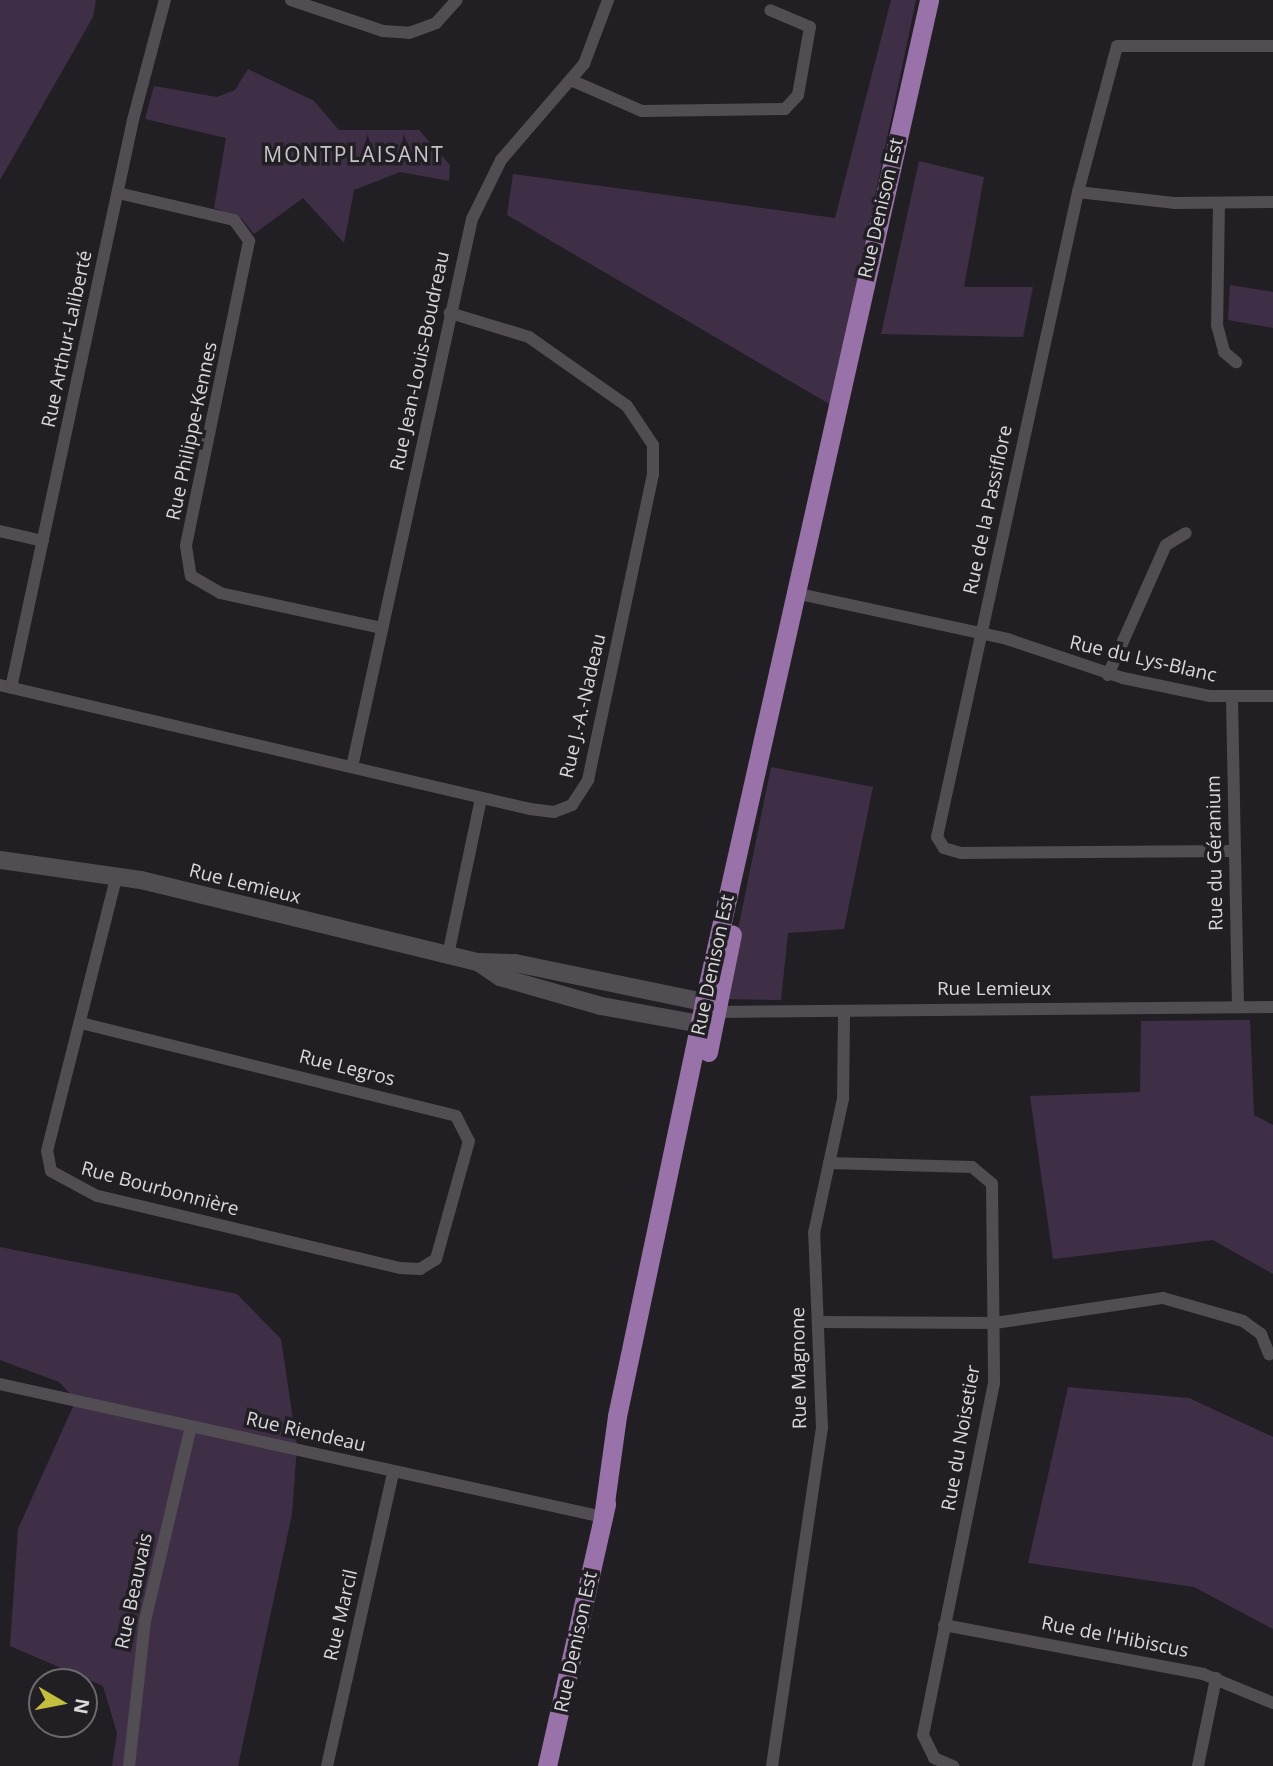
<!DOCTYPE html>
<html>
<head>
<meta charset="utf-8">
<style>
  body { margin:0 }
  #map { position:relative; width:1273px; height:1766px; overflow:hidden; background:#221f24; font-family:"Open Sans",sans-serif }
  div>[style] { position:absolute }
  .green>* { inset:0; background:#3f2f46 }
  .street>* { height:12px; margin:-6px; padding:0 6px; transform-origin:6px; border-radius:6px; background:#514d53 }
  .secondary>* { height:18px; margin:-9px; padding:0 9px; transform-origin:9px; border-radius:9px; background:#514d53 }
  .primary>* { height:19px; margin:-9.5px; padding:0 9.5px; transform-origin:9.5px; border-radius:9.5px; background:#9972a9 }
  span { translate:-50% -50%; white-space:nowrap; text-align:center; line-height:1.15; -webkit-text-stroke:7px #221f24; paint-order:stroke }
  .street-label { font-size:19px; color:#dad8db }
  .neighbourhood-label { font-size:21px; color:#c7c3c9; letter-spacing:2px }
  .north { position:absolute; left:28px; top:1668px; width:70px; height:70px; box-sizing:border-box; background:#221f24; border:2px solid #6c696d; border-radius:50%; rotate:100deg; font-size:19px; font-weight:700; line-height:28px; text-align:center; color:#dad8db }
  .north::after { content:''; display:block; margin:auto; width:24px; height:32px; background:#c4bd3e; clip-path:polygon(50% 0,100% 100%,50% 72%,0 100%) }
</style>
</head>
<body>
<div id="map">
  <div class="green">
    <i style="clip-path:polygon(0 0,96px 0,93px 17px,0 180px)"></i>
    <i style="clip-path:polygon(891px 0,916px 0,809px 511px,831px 405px,507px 215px,513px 174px,835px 218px)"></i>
    <i style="clip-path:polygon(248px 69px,314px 101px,339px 130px,419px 130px,450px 165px,449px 181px,400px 172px,354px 190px,344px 243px,303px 198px,254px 234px,241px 218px,214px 208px,226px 138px,145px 119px,154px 86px,217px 97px,235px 90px)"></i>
    <i style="clip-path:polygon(919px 161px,984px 177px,964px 287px,1033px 287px,1023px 337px,881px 334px)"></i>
    <i style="clip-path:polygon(1230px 285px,1273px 292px,1273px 328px,1228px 320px)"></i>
    <i style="clip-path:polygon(771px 767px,873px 787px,844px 929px,788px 933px,781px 1000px,724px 999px)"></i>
    <i style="clip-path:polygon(1250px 1020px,1254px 1115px,1273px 1125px,1273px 1274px,1213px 1240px,1053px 1259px,1030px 1096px,1140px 1092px,1141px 1021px)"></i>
    <i style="clip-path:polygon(0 1247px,237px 1294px,281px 1339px,297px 1446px,292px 1514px,238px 1766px,112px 1766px,117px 1733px,103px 1686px,10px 1646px,18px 1529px,76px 1400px,59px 1382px,0 1360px)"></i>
    <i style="clip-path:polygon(1068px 1387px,1189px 1398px,1273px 1437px,1273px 1629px,1194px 1587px,1028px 1563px)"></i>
  </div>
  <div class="street">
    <i style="left:291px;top:0;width:97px;rotate:18.6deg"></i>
    <i style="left:383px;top:31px;width:26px;rotate:4deg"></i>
    <i style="left:409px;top:33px;width:29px;rotate:-20deg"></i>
    <i style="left:436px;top:23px;width:31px;rotate:-48deg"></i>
    <i style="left:573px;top:81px;width:75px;rotate:23.5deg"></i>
    <i style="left:642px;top:111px;width:143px;rotate:-0.8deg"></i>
    <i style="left:785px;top:109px;width:19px;rotate:-47deg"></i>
    <i style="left:798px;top:95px;width:69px;rotate:-80deg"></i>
    <i style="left:810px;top:27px;width:43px;rotate:-157deg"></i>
    <i style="left:1078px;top:192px;width:98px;rotate:6.5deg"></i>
    <i style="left:1175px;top:203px;width:98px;rotate:-0.6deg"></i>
    <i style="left:118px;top:193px;width:119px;rotate:13.1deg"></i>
    <i style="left:234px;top:220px;width:26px;rotate:54deg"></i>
    <i style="left:249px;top:241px;width:311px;rotate:101.7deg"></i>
    <i style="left:186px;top:546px;width:30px;rotate:81deg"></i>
    <i style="left:191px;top:576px;width:34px;rotate:30deg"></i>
    <i style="left:220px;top:593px;width:166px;rotate:12.2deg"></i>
    <i style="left:1219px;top:203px;width:122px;rotate:90.9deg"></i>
    <i style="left:1217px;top:325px;width:28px;rotate:75deg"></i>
    <i style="left:1224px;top:352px;width:16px;rotate:40deg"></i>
    <i style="left:0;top:531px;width:44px;rotate:13.1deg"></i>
    <i style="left:804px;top:595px;width:208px;rotate:12.2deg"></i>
    <i style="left:1007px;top:639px;width:122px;rotate:18.6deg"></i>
    <i style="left:1123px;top:678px;width:89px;rotate:11.7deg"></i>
    <i style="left:1210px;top:696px;width:63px"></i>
    <i style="left:1108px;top:675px;width:142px;rotate:-66deg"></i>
    <i style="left:1166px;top:545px;width:23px;rotate:-31deg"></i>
    <i style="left:0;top:685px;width:544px;rotate:13.17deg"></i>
    <i style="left:530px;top:809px;width:24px;rotate:7deg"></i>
    <i style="left:554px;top:812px;width:19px;rotate:-21deg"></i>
    <i style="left:572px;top:805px;width:30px;rotate:-57deg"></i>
    <i style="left:588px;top:780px;width:312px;rotate:-78deg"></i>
    <i style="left:653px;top:475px;width:30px;rotate:-90deg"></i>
    <i style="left:653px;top:445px;width:47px;rotate:-123.7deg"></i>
    <i style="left:627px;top:406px;width:120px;rotate:-144.9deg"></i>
    <i style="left:529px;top:337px;width:83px;rotate:-163.1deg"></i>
    <i style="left:11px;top:688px;width:581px;rotate:-77.88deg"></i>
    <i style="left:133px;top:120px;width:124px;rotate:-75.1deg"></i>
    <i style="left:1232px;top:697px;width:310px;rotate:88.9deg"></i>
    <i style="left:352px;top:767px;width:561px;rotate:-77.65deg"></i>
    <i style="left:472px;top:219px;width:66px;rotate:-63.8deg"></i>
    <i style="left:501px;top:160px;width:127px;rotate:-49.2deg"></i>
    <i style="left:584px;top:64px;width:68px;rotate:-69.4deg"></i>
    <i style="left:1235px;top:851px;width:274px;rotate:179.6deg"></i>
    <i style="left:961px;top:853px;width:18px;rotate:-164deg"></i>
    <i style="left:944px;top:848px;width:13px;rotate:-122deg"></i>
    <i style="left:937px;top:837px;width:660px;rotate:-77.67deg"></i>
    <i style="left:1078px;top:192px;width:151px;rotate:-75deg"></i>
    <i style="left:1117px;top:46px;width:156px"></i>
    <i style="left:448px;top:955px;width:160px;rotate:-78.1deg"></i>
    <i style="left:716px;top:1012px;width:557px;rotate:-0.51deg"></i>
    <i style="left:81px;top:1023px;width:386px;rotate:13.9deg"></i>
    <i style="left:456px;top:1116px;width:28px;rotate:63deg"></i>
    <i style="left:469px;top:1141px;width:123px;rotate:105.6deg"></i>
    <i style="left:436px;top:1259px;width:19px;rotate:148deg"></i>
    <i style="left:420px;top:1269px;width:20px;rotate:-177deg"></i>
    <i style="left:400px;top:1268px;width:311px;rotate:-166.6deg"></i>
    <i style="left:97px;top:1196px;width:52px;rotate:-151.5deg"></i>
    <i style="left:51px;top:1171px;width:20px;rotate:-101deg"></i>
    <i style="left:47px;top:1151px;width:285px;rotate:-75.8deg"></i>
    <i style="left:829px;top:1163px;width:143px;rotate:1.6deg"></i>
    <i style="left:972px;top:1167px;width:26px;rotate:40deg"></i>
    <i style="left:992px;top:1184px;width:199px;rotate:89.4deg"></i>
    <i style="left:994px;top:1383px;width:359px;rotate:101.4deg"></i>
    <i style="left:923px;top:1735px;width:25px;rotate:64deg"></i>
    <i style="left:934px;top:1758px;width:21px;rotate:23deg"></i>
    <i style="left:819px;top:1322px;width:176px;rotate:0.3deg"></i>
    <i style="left:995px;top:1323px;width:170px;rotate:-8.5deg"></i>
    <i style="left:1163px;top:1298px;width:83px;rotate:16deg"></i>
    <i style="left:1243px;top:1321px;width:22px;rotate:36deg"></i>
    <i style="left:1261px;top:1334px;width:22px;rotate:68deg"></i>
    <i style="left:0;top:1384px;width:617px;rotate:12.44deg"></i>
    <i style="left:944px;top:1625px;width:264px;rotate:10.7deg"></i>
    <i style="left:1203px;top:1674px;width:76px;rotate:22.5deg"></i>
    <i style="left:129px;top:1766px;width:146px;rotate:-83.7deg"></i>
    <i style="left:145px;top:1621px;width:200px;rotate:-76.7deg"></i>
    <i style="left:327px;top:1766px;width:301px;rotate:-77.3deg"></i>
    <i style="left:772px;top:1766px;width:342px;rotate:-81.6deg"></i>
    <i style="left:822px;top:1428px;width:195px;rotate:-92.3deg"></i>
    <i style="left:814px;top:1233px;width:137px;rotate:-77.8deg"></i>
    <i style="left:843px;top:1099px;width:88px;rotate:-89.3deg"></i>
    <i style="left:1198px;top:1766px;width:90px;rotate:-78.4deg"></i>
  </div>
  <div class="secondary">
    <i style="left:0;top:860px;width:142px;rotate:8.1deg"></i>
    <i style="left:141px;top:880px;width:347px;rotate:13.7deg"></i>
    <i style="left:478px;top:962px;width:37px;rotate:2deg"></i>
    <i style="left:515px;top:963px;width:193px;rotate:11.7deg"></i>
    <i style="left:704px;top:1002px;width:16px;rotate:40deg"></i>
    <i style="left:716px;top:1012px;width:20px;rotate:143deg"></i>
    <i style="left:700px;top:1024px;width:101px;rotate:-169.7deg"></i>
    <i style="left:601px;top:1006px;width:105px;rotate:-164deg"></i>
    <i style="left:500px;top:977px;width:27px;rotate:-146deg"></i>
  </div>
  <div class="primary">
    <i style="left:708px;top:1052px;width:120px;rotate:-78.5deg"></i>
    <i style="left:603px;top:1517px;width:102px;rotate:-82.1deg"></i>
    <i style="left:617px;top:1416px;width:423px;rotate:-78.1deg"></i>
    <i style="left:704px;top:1002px;width:1027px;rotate:-77.34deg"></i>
    <i style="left:547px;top:1766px;width:269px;rotate:-77.3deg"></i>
  </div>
  <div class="street-label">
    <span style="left:881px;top:208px;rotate:-77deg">Rue Denison Est</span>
    <span style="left:67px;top:339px;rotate:-78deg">Rue Arthur-Laliberté</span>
    <span style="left:420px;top:361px;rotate:-78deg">Rue Jean-Louis-Boudreau</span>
    <span style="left:192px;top:431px;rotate:-78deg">Rue Philippe-Kennes</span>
    <span style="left:988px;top:510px;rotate:-78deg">Rue de la Passiflore</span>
    <span style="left:1143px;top:659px;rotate:13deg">Rue du Lys-Blanc</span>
    <span style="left:583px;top:706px;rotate:-77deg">Rue J.-A.-Nadeau</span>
    <span style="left:1215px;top:853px;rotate:-91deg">Rue du Géranium</span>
    <span style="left:245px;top:884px;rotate:14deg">Rue Lemieux</span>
    <span style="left:713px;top:965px;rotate:-78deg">Rue Denison Est</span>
    <span style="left:994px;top:989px">Rue Lemieux</span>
    <span style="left:347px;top:1068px;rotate:14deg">Rue Legros</span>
    <span style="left:160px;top:1189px;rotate:15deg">Rue Bourbonnière</span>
    <span style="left:799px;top:1368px;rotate:-91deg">Rue Magnone</span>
    <span style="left:306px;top:1432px;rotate:13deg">Rue Riendeau</span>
    <span style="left:961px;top:1438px;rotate:-80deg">Rue du Noisetier</span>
    <span style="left:134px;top:1591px;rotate:-78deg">Rue Beauvais</span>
    <span style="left:341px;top:1615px;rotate:-77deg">Rue Marcil</span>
    <span style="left:1115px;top:1637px;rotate:11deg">Rue de l'Hibiscus</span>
    <span style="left:576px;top:1642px;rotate:-78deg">Rue Denison Est</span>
  </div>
  <div class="neighbourhood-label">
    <span style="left:354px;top:154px">MONTPLAISANT</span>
  </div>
  <div class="north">N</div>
</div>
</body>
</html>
